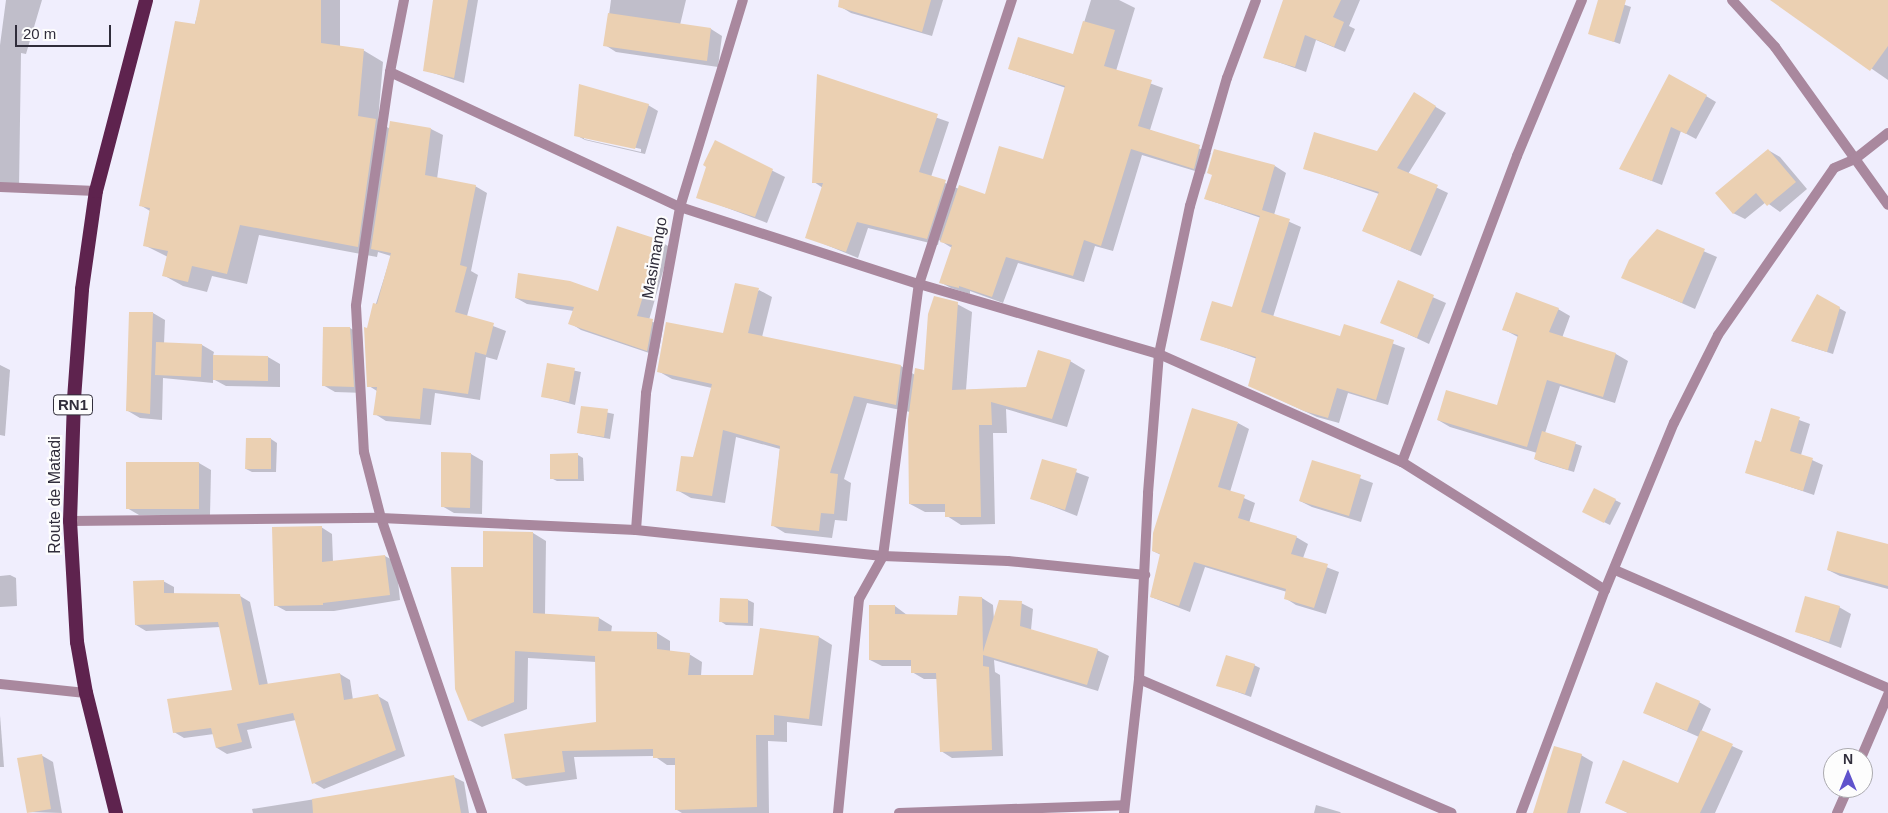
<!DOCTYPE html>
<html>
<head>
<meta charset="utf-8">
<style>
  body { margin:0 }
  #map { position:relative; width:1888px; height:813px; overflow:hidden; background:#f0eefd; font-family:Helvetica,sans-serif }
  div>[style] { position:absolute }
  .shadow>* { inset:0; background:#0003 }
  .building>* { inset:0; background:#ebd0b2 }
  .minor>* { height:10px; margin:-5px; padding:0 5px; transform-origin:5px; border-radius:5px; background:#a9889e }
  .trunk>* { height:14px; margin:-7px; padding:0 7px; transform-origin:7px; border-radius:7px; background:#5e234e }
  span { translate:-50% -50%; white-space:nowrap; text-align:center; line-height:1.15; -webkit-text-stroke:4.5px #fdfdfd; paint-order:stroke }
  .shield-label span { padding:1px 4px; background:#fdfdfd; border:1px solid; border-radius:4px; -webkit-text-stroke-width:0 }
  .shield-label { font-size:15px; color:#302d3b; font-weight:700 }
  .street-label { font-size:16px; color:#302d3b }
  .north { position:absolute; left:1823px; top:748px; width:50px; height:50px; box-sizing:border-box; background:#fdfdfd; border:1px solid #abaaaf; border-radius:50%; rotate:0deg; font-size:14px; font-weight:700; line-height:20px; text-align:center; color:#302d3b }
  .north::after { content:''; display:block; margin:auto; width:18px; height:22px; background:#6053cc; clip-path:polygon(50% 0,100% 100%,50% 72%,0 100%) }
  .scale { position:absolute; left:15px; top:25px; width:96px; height:22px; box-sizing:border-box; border:2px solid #302d3b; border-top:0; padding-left:6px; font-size:15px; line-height:18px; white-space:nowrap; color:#302d3b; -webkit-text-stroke:4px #fdfdfd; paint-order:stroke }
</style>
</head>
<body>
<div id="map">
  <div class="shadow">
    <i style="clip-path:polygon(6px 0,42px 0,26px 54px,21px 53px,19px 188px,0 187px,0 45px)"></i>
    <i style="clip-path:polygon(202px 0,340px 0,340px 47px,363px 50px,383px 62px,378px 121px,390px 129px,391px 123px,431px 129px,443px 135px,437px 179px,475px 186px,487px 193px,471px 271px,478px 275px,467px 316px,506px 331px,497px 360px,486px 357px,480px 400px,435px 393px,431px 425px,386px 421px,375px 414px,377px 391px,369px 386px,368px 329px,391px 256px,378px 252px,377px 257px,259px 235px,247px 284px,212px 276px,207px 292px,183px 286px,163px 275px,168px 257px,144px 245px,150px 211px,140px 205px)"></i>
    <i style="clip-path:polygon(434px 0,478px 0,464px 83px,424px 70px)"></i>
    <i style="clip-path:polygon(611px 0,686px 0,680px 25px,711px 29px,722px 36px,718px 67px,616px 52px,605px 45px)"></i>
    <i style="clip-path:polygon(844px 0,943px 0,932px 36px,851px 13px,841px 7px)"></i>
    <i style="clip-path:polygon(1091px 0,1119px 0,1135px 8px,1116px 71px,1163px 88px,1150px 130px,1211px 153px,1205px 174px,1142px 155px,1113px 251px,1095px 246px,1084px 282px,1018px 263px,1003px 303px,970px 291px,970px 294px,951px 288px,940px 282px,952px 248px,939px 240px,938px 245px,868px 228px,858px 258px,807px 237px,823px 188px,814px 182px,818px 76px,949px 122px,931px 177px,959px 189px,986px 195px,1044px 161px,1066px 88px,1010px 69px,1074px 55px)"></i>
    <i style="clip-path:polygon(1286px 0,1360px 0,1349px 26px,1355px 29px,1345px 52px,1316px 40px,1306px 72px,1264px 57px)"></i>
    <i style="clip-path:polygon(1599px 0,1611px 0,1631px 7px,1620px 44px,1590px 33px)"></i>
    <i style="clip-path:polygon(1888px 0,1888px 80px,1774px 1px,1774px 0)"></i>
    <i style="clip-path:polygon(1414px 94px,1446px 113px,1408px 174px,1448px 193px,1421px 256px,1363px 230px,1379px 194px,1304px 168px,1378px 153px)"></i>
    <i style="clip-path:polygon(1706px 96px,1716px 102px,1696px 139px,1681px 131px,1662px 185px,1621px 169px)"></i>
    <i style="clip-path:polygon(evenodd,648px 105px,658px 111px,645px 154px,585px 140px,576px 135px,648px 105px,584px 136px,641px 149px,641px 152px,584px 139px,584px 136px)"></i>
    <i style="clip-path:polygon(715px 142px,785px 177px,767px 223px,698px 197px)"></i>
    <i style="clip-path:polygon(1768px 150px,1780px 157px,1807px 189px,1780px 212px,1766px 202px,1745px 219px,1733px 213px)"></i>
    <i style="clip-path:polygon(1275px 166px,1286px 173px,1274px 215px,1301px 227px,1273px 317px,1341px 338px,1345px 326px,1405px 348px,1388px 405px,1348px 393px,1339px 423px,1317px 417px,1249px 385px,1257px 359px,1202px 339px,1233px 309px,1261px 218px,1206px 199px)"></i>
    <i style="clip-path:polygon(1657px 231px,1717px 257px,1695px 309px,1623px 277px)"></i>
    <i style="clip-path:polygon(659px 241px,670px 247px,649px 320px,663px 327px,658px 356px,581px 330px,570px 323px,574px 311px,527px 304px,516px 298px,598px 292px)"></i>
    <i style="clip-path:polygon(1398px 282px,1446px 303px,1429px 344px,1382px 322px)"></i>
    <i style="clip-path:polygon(759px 290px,772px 297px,762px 337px,901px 366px,915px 375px,925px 372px,957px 304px,972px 312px,966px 390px,1027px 388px,1070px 361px,1085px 370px,1067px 427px,1006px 409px,1007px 433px,993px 433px,995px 524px,961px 525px,947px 516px,947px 512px,925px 512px,910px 504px,910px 412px,867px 403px,844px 479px,851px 483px,847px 521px,835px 520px,832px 538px,785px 533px,772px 525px,780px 449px,736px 437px,725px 503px,691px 498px,677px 490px,693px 459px,712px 388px,672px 379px,658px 371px,724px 335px)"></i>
    <i style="clip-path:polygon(1818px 296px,1846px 312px,1833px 354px,1792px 341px)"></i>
    <i style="clip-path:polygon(1558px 309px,1570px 316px,1562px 338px,1616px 354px,1628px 361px,1615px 403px,1560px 386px,1545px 433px,1582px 446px,1574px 472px,1541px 462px,1535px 459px,1537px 453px,1450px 427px,1438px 420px,1498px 407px,1518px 337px,1503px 329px)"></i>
    <i style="clip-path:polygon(153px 313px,165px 320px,164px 344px,202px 345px,214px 352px,213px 356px,268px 357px,280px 364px,280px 387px,226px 386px,213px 379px,213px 383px,163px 378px,162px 420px,140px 418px,128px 411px)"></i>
    <i style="clip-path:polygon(350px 328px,362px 335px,365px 393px,335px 392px,323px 385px)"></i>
    <i style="clip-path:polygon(0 365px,10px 370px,5px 436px,0 435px)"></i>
    <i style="clip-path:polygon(548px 365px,581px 372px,575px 405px,542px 396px)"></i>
    <i style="clip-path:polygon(582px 407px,614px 414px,610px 439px,578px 433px)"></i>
    <i style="clip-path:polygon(1772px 410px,1810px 424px,1801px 455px,1823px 465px,1814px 495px,1747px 472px,1761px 443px)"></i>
    <i style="clip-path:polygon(1238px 423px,1249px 429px,1230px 492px,1255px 503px,1249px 523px,1296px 537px,1308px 544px,1303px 558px,1339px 572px,1326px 614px,1296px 605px,1285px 598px,1287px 592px,1205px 567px,1190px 612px,1151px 597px,1161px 555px,1153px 551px)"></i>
    <i style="clip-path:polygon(271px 439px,277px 443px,276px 472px,252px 472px,246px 469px)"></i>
    <i style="clip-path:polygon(442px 454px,471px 454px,483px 461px,482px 514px,454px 513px,442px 506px)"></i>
    <i style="clip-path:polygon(578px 455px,583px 458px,584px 481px,557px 481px,551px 478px)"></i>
    <i style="clip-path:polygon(1043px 460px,1089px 477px,1077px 516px,1031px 498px)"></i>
    <i style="clip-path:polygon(1313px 461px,1373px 483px,1361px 522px,1312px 507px,1300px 501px)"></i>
    <i style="clip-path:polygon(199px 463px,211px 470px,210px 515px,139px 515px,127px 508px)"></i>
    <i style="clip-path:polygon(1615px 500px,1621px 503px,1610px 525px,1590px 515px)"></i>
    <i style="clip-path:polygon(321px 527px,332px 534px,333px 562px,385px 556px,396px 562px,400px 600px,334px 611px,286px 611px,275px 605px)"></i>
    <i style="clip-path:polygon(533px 533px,546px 541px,545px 615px,599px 618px,612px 626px,611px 633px,657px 633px,670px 641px,670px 652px,689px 654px,702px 662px,701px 676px,754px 676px,819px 637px,832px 645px,822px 726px,787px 722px,787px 742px,768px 741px,769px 813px,682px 813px,677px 810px,676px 765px,667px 765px,654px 756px,574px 757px,577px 779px,526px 786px,513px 778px,597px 723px,596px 662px,528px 658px,527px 709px,482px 727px,469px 720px,484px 568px)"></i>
    <i style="clip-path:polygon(1888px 545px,1888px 589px,1840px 576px,1828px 570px)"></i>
    <i style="clip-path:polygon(10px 575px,16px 578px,17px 606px,0 607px,0 576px)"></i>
    <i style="clip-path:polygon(163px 581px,174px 587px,174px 595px,240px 596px,250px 602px,268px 685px,340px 674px,350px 680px,353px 700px,378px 696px,388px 702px,405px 756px,324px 789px,314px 783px,296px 720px,247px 730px,252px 748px,227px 754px,217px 748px,214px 734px,184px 738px,174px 732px,234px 691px,220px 627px,146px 631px,136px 625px)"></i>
    <i style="clip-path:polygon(982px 598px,993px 605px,994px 620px,1021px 603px,1033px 609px,1031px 630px,1097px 650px,1109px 656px,1098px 691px,994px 660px,995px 672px,1000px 675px,1003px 756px,952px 758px,941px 751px,938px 679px,924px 679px,912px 672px,912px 666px,882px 666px,870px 660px,895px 606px,907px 615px,959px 616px)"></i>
    <i style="clip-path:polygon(748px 600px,754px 603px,753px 626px,726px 625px,720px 621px)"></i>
    <i style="clip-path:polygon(1839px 607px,1851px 614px,1841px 648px,1796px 631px)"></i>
    <i style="clip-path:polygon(1254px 665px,1260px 668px,1251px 697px,1218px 685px)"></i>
    <i style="clip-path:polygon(1699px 702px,1711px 709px,1701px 732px,1743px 751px,1715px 813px,1628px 813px,1607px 802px,1678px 785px,1699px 737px,1645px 713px)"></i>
    <i style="clip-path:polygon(0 715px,4px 767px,0 767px)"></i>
    <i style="clip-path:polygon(41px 755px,53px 762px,62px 813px,28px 812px)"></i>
    <i style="clip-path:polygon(1581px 755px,1593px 762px,1580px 813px,1534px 813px)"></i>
    <i style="clip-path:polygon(454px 777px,464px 782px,469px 813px,253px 813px,252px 809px)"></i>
    <i style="clip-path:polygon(1316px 805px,1340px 812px,1341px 813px,1314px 813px)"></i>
  </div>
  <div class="building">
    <i style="clip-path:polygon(200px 0,321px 0,321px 43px,364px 49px,358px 116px,376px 119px,358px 247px,240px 225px,227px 274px,192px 266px,188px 282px,162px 276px,168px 251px,143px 246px,150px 208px,139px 206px,175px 21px,195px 24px)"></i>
    <i style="clip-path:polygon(433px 0,468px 0,454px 78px,423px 71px)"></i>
    <i style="clip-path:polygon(839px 0,931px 0,922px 32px,838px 7px)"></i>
    <i style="clip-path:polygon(1283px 0,1341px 0,1333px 17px,1344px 22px,1334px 47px,1305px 35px,1295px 67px,1263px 58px)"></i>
    <i style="clip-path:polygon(1598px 0,1626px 0,1614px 42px,1588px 34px)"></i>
    <i style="clip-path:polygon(1770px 0,1888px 0,1888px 46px,1870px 71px)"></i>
    <i style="clip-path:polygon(608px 13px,711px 28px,707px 61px,603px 46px)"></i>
    <i style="clip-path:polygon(1083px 21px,1115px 30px,1104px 66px,1152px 80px,1138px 126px,1200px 145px,1194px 169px,1131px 149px,1101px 246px,1084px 240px,1073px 276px,1006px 257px,992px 297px,959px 286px,959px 288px,939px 283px,952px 245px,940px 242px,959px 185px,985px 194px,999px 146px,1043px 159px,1065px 86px,1008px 69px,1018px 37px,1073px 54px)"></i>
    <i style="clip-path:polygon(817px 74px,938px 114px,919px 172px,946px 180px,927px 239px,857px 222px,846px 252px,805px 238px,823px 183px,812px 183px)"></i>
    <i style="clip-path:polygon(1669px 74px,1707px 95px,1686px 134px,1671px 127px,1652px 181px,1619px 169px)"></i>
    <i style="clip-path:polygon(579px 84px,649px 104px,635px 149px,574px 136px)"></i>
    <i style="clip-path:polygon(1414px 92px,1436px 106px,1397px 168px,1438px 185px,1410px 251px,1362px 231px,1379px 192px,1303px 169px,1314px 132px,1377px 151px)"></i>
    <i style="clip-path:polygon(390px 121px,431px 128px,425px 175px,476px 185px,460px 265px,467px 267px,455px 312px,494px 323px,486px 355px,475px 352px,468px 394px,423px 388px,420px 419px,373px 415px,377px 387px,367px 387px,364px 327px,367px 328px,373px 303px,377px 304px,391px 253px,371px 249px)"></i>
    <i style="clip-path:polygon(715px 140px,773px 169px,755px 217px,696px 198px,706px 167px,703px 165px)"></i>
    <i style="clip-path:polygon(1214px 149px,1275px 165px,1262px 210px,1290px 219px,1261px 312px,1340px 336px,1344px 324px,1394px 340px,1376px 400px,1337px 388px,1328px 418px,1304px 411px,1248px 386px,1256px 357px,1200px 340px,1212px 301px,1232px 307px,1260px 216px,1204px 199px,1212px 175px,1207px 173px)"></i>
    <i style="clip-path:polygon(1768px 149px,1796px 182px,1767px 206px,1756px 193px,1733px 214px,1715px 193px)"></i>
    <i style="clip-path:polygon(617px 226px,660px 240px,637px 316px,653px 319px,647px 351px,568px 324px,574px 307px,515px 298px,518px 273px,570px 281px,598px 291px)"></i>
    <i style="clip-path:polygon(1657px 229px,1705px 249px,1682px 303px,1621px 278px,1629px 260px)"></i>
    <i style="clip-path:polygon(1398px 280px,1434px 295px,1417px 338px,1380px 323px)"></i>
    <i style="clip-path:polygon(735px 283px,759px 288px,748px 333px,901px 365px,896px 405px,854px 396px,830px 473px,838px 474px,834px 514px,821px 513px,819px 531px,771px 526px,780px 446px,723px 430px,712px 496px,676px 491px,681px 456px,693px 457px,712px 384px,657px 372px,666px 322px,723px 333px)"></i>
    <i style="clip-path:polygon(1516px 292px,1559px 308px,1549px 332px,1616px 353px,1603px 397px,1547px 380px,1527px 447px,1437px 420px,1446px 390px,1497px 405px,1518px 335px,1502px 330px)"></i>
    <i style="clip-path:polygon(1817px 294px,1840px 307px,1827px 352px,1791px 341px)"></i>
    <i style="clip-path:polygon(934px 296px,958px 302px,952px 390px,1026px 387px,1038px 350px,1071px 360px,1052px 419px,991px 402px,992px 425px,979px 425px,981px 517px,945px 517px,945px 504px,909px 504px,908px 420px,915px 368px,924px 370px,928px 314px)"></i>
    <i style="clip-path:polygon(129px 312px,153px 312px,150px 414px,126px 411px)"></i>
    <i style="clip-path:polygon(323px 327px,350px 327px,354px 387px,322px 386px)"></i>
    <i style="clip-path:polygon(156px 342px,202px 344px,201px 377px,155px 375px)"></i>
    <i style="clip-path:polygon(213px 355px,268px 356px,268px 381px,213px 380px)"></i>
    <i style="clip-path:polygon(547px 363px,575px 368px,569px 402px,541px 397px)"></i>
    <i style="clip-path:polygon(581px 406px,608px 409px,604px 437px,577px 433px)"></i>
    <i style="clip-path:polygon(1192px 408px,1238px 422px,1218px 487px,1245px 495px,1238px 518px,1297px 536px,1291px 554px,1328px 564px,1314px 608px,1284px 599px,1286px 589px,1194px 562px,1179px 606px,1150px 597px,1160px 554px,1152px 551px,1153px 533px)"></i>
    <i style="clip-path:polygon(1771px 408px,1800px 417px,1790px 451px,1813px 458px,1803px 491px,1745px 473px,1755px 440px,1761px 442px)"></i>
    <i style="clip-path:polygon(1542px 431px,1576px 442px,1568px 470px,1534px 459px)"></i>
    <i style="clip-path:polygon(246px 438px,271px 438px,271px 469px,245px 469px)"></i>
    <i style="clip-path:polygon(441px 452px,471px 453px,470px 508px,441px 507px)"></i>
    <i style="clip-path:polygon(578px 453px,578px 479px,550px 479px,550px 454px)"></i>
    <i style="clip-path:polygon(1042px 459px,1077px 469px,1065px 510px,1030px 499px)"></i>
    <i style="clip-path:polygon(1312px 460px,1361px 475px,1349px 516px,1299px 501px)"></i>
    <i style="clip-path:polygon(126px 462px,199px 462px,199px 509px,126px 509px)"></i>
    <i style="clip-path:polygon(1594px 488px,1616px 499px,1604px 523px,1582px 512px)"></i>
    <i style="clip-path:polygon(322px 526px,322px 562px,385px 555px,390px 595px,323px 603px,323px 605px,274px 606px,272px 527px)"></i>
    <i style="clip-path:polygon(483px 531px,533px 532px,533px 613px,599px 617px,598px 631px,657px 632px,657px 649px,690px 653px,688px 675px,753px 675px,760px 628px,819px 636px,809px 719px,774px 715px,774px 735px,756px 735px,757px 807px,675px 810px,675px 758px,653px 758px,653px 749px,562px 751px,565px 772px,512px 779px,504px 734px,596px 722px,595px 656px,515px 651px,514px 702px,468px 721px,455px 689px,451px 567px,483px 567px)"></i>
    <i style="clip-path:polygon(1837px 531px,1888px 544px,1888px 586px,1827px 570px)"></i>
    <i style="clip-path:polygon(164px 580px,164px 593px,240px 594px,259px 685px,340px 673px,344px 700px,378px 694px,396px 750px,312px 784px,293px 713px,237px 724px,242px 742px,216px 748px,211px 728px,173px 733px,167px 699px,232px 690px,218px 622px,135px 625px,133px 581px)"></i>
    <i style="clip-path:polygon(959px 596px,982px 597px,983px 652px,999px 600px,1022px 601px,1020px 626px,1098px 649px,1087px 685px,983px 655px,983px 666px,989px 667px,992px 750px,940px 752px,936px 673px,911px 673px,911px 660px,869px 660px,869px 605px,895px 605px,895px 614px,957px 615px)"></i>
    <i style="clip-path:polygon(1805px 596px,1840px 606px,1829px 642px,1795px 632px)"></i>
    <i style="clip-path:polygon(720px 598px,748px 599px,748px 623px,719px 622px)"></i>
    <i style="clip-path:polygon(1226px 655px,1255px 664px,1245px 694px,1216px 686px)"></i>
    <i style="clip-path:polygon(1656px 682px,1700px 701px,1687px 731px,1643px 713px)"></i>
    <i style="clip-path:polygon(1701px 730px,1733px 744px,1700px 813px,1628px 813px,1605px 803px,1623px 760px,1678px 783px)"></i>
    <i style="clip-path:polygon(1554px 746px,1582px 754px,1567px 813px,1533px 813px)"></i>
    <i style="clip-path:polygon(42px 754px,51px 809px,27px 813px,17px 758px)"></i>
    <i style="clip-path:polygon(454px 775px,461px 813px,313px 813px,312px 799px)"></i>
  </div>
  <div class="minor">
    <i style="left:404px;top:0;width:73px;rotate:101deg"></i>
    <i style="left:390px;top:72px;width:236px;rotate:98.3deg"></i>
    <i style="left:356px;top:306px;width:146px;rotate:86.9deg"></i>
    <i style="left:364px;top:452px;width:68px;rotate:75.6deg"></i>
    <i style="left:381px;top:518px;width:312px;rotate:71.1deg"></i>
    <i style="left:1732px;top:0;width:64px;rotate:47.5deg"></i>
    <i style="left:1775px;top:47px;width:194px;rotate:54.4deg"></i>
    <i style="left:390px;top:72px;width:320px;rotate:25deg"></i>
    <i style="left:680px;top:207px;width:251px;rotate:17.9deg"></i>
    <i style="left:919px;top:284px;width:250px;rotate:16.3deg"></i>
    <i style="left:1159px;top:354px;width:266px;rotate:24deg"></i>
    <i style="left:1402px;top:462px;width:240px;rotate:32.2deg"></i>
    <i style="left:0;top:187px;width:96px;rotate:2.4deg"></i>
    <i style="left:1402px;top:462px;width:327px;rotate:-69.4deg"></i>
    <i style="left:1517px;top:156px;width:169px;rotate:-67.4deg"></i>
    <i style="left:70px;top:521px;width:311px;rotate:-0.6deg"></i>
    <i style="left:381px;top:518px;width:255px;rotate:2.7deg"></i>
    <i style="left:636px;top:530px;width:248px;rotate:6deg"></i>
    <i style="left:883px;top:556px;width:125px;rotate:2.3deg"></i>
    <i style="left:1008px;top:561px;width:138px;rotate:5.8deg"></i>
    <i style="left:636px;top:530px;width:137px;rotate:-85.8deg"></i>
    <i style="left:646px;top:393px;width:189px;rotate:-79.6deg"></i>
    <i style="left:680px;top:207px;width:216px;rotate:-73.1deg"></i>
    <i style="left:1615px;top:570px;width:297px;rotate:23.4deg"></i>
    <i style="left:1139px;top:679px;width:340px;rotate:23.2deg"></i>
    <i style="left:0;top:684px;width:86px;rotate:6deg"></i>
    <i style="left:1861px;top:758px;width:69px;rotate:-66.8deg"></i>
    <i style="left:838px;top:813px;width:215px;rotate:-84.4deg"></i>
    <i style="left:859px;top:599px;width:49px;rotate:-60.8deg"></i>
    <i style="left:883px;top:556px;width:274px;rotate:-82.5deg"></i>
    <i style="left:919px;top:284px;width:299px;rotate:-71.9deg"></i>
    <i style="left:899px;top:813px;width:225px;rotate:-2deg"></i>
    <i style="left:1124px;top:813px;width:135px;rotate:-83.6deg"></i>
    <i style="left:1139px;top:679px;width:186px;rotate:-87.2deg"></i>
    <i style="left:1148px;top:493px;width:139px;rotate:-85.5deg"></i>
    <i style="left:1159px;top:354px;width:151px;rotate:-78.2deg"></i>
    <i style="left:1190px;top:206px;width:133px;rotate:-73.9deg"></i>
    <i style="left:1227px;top:78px;width:83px;rotate:-69.6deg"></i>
    <i style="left:1521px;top:813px;width:238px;rotate:-69.4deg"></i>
    <i style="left:1605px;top:590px;width:181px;rotate:-67.6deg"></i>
    <i style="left:1674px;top:423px;width:98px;rotate:-63.4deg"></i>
    <i style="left:1718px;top:335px;width:203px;rotate:-55.2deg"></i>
    <i style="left:1834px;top:168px;width:23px;rotate:-23deg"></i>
    <i style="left:1855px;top:159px;width:42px;rotate:-38.2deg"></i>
    <i style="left:1837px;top:813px;width:27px;rotate:-66deg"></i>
  </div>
  <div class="trunk">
    <i style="left:116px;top:813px;width:124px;rotate:-104deg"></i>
    <i style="left:86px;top:693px;width:52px;rotate:-100deg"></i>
    <i style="left:77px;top:642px;width:121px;rotate:-93.3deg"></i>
    <i style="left:70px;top:521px;width:122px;rotate:-88.1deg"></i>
    <i style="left:74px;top:399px;width:110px;rotate:-85.8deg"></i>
    <i style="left:82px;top:289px;width:99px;rotate:-81.9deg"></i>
    <i style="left:96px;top:191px;width:197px;rotate:-75.3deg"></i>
  </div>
  <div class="shield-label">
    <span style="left:73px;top:405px">RN1</span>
  </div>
  <div class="street-label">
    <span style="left:655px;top:258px;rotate:-80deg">Masimango</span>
    <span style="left:55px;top:495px;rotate:-90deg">Route de Matadi</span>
  </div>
  <div class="north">N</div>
  <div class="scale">20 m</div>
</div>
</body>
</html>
